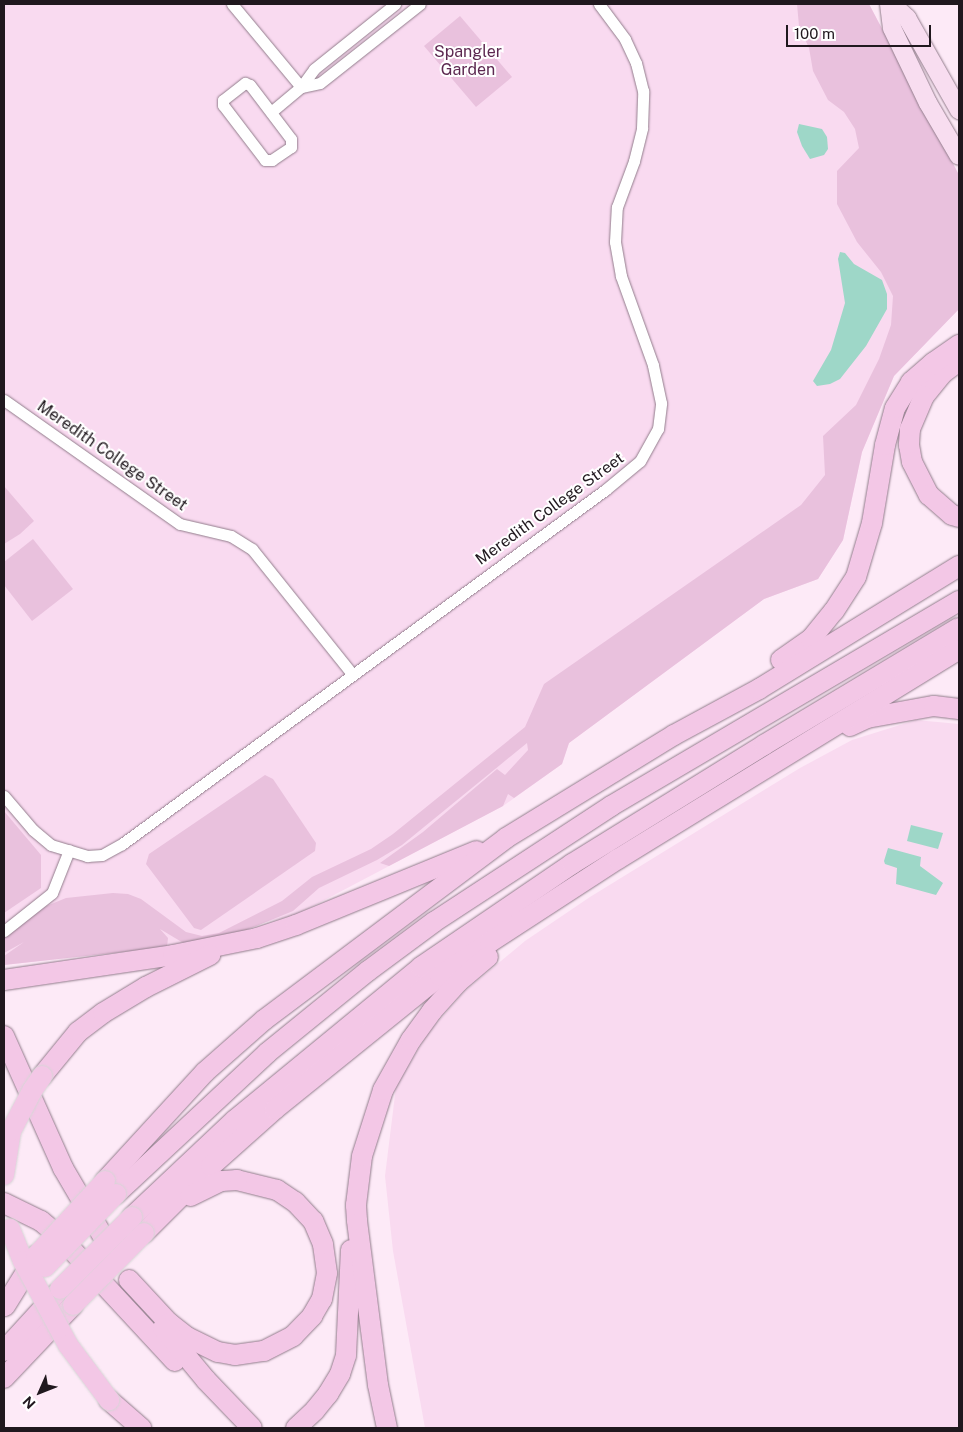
<!DOCTYPE html>
<html>
<head>
<meta charset="utf-8">
<style>
  body { margin:0 }
  #map { position:relative; width:963px; height:1432px; overflow:hidden; background:#fdeaf7; font-family:"Public Sans",sans-serif }
  div>[style] { position:absolute }
  .built>* { inset:0; background:#f9daf0 }
  .green>* { inset:0; background:#e9c1dd }
  .water>* { inset:0; background:#9ed7c8 }
  .roads { filter:drop-shadow(0 0 1px #927d8c) drop-shadow(0 0 1px #927d8c) }
  .street>* { height:11px; margin:-5.5px; padding:0 5.5px; transform-origin:5.5px; border-radius:5.5px; background:#fff }
  .primary>* { height:18px; margin:-9px; padding:0 9px; transform-origin:9px; border-radius:9px; background:#f8ddf0 }
  .highway>* { height:20px; margin:-10px; padding:0 10px; transform-origin:10px; border-radius:10px; background:#f3c7e6 }
  .bridges { filter:drop-shadow(0 0 1px #d7d5d6) drop-shadow(0 0 1px #d7d5d6) }
  .highway-bridge>* { height:20px; margin:-10px; padding:0 10px; transform-origin:10px; border-radius:10px; background:#f3c7e6 }
  span { translate:-50% -50%; white-space:nowrap; text-align:center; line-height:1.15; -webkit-text-stroke:4px #fff; paint-order:stroke }
  .park-label { font-size:16px; color:#5d2951 }
  .street-label { font-size:16px; color:#20181e }
  .frame { position:absolute; inset:0; border:5px solid #20181e; pointer-events:none }
  .north { position:absolute; left:15px; top:1367px; width:50px; height:50px; -webkit-text-stroke:4px #fff; paint-order:stroke; rotate:226deg; font-size:14px; font-weight:700; line-height:20px; text-align:center; color:#20181e }
  .north::after { content:''; display:block; margin:auto; width:18px; height:22px; background:#20181e; clip-path:polygon(50% 0,100% 100%,50% 72%,0 100%) }
  .scale { position:absolute; left:786px; top:25px; width:145px; height:22px; box-sizing:border-box; border:2px solid #20181e; border-top:0; padding-left:6px; font-size:15px; line-height:18px; white-space:nowrap; color:#20181e; -webkit-text-stroke:4px #fff; paint-order:stroke }
</style>
</head>
<body>
<div id="map">
  <div class="built">
    <i style="clip-path:polygon(4px 4px,869px 4px,959px 175px,959px 309px,894px 376px,862px 452px,843px 540px,818px 579px,764px 599px,569px 743px,562px 764px,503px 806px,298px 914px,167px 947px,4px 965px)"></i>
    <i style="clip-path:polygon(916px 720px,959px 724px,959px 1428px,425px 1428px,393px 1251px,385px 1176px,396px 1087px,428px 1033px,465px 991px,525px 941px,590px 897px,800px 768px,852px 740px)"></i>
  </div>
  <div class="green">
    <i style="clip-path:polygon(797px 4px,869px 4px,959px 175px,959px 309px,894px 376px,862px 452px,843px 540px,818px 579px,764px 599px,569px 743px,562px 764px,514px 798px,508px 794px,503px 806px,389px 866px,380px 863px,423px 832px,497px 769px,505px 775px,528px 750px,527px 743px,402px 845px,377px 860px,319px 888px,293px 911px,239px 933px,185px 944px,160px 929px,168px 938px,167px 947px,4px 965px,4px 956px,24px 942px,4px 953px,4px 936px,44px 907px,66px 898px,113px 893px,128px 894px,141px 899px,186px 932px,202px 936px,219px 933px,282px 901px,312px 877px,371px 849px,393px 834px,525px 727px,544px 684px,801px 505px,825px 475px,823px 436px,856px 405px,879px 359px,891px 325px,893px 296px,881px 272px,857px 242px,837px 204px,837px 171px,859px 148px,855px 129px,844px 112px,828px 100px,813px 71px,809px 48px,799px 26px)"></i>
    <i style="clip-path:polygon(460px 16px,512px 77px,476px 107px,424px 46px)"></i>
    <i style="clip-path:polygon(4px 486px,34px 521px,20px 534px,4px 544px)"></i>
    <i style="clip-path:polygon(33px 539px,73px 589px,32px 621px,4px 585px,4px 562px)"></i>
    <i style="clip-path:polygon(265px 775px,273px 779px,316px 843px,315px 851px,201px 930px,194px 928px,146px 864px,149px 854px)"></i>
    <i style="clip-path:polygon(4px 811px,41px 855px,41px 888px,4px 913px)"></i>
  </div>
  <div class="water">
    <i style="clip-path:polygon(799px 124px,822px 129px,827px 137px,828px 149px,824px 155px,810px 159px,802px 146px,797px 132px)"></i>
    <i style="clip-path:polygon(840px 252px,845px 253px,854px 264px,882px 280px,887px 294px,887px 309px,866px 346px,840px 379px,830px 384px,817px 386px,813px 381px,831px 350px,845px 303px,838px 259px)"></i>
    <i style="clip-path:polygon(911px 825px,943px 833px,938px 849px,907px 841px)"></i>
    <i style="clip-path:polygon(888px 848px,921px 857px,920px 866px,943px 883px,936px 895px,896px 884px,897px 868px,885px 864px,884px 861px)"></i>
  </div>
  <div class="roads">
    <div class="street">
      <i style="left:232px;top:4px;width:108px;rotate:50.3deg"></i>
      <i style="left:245px;top:83px;width:5px;rotate:22deg"></i>
      <i style="left:250px;top:85px;width:68px;rotate:52.8deg"></i>
      <i style="left:291px;top:139px;width:8px;rotate:90deg"></i>
      <i style="left:291px;top:147px;width:23px;rotate:146deg"></i>
      <i style="left:272px;top:160px;width:7px;rotate:180deg"></i>
      <i style="left:265px;top:160px;width:69px;rotate:-127.4deg"></i>
      <i style="left:223px;top:105px;width:5px;rotate:-90deg"></i>
      <i style="left:223px;top:100px;width:28px;rotate:-38deg"></i>
      <i style="left:301px;top:87px;width:19px;rotate:-12deg"></i>
      <i style="left:320px;top:83px;width:127px;rotate:-38.3deg"></i>
      <i style="left:271px;top:112px;width:39px;rotate:-40deg"></i>
      <i style="left:301px;top:87px;width:22px;rotate:-54deg"></i>
      <i style="left:314px;top:69px;width:104px;rotate:-38.7deg"></i>
      <i style="left:4px;top:400px;width:215px;rotate:35.2deg"></i>
      <i style="left:180px;top:524px;width:52px;rotate:13.2deg"></i>
      <i style="left:231px;top:536px;width:25px;rotate:32deg"></i>
      <i style="left:252px;top:549px;width:160px;rotate:51.3deg"></i>
      <i style="left:4px;top:796px;width:45px;rotate:49.5deg"></i>
      <i style="left:33px;top:830px;width:23px;rotate:40deg"></i>
      <i style="left:51px;top:845px;width:38px;rotate:17deg"></i>
      <i style="left:87px;top:856px;width:15px;rotate:-4deg"></i>
      <i style="left:102px;top:855px;width:23px;rotate:-29deg"></i>
      <i style="left:122px;top:844px;width:599px;rotate:-36.24deg"></i>
      <i style="left:605px;top:490px;width:45px;rotate:-39.6deg"></i>
      <i style="left:640px;top:461px;width:37px;rotate:-61deg"></i>
      <i style="left:658px;top:429px;width:26px;rotate:-83deg"></i>
      <i style="left:661px;top:403px;width:39px;rotate:-102deg"></i>
      <i style="left:653px;top:365px;width:95px;rotate:-109.8deg"></i>
      <i style="left:621px;top:276px;width:35px;rotate:-100deg"></i>
      <i style="left:615px;top:242px;width:35px;rotate:-87deg"></i>
      <i style="left:617px;top:207px;width:49px;rotate:-69.7deg"></i>
      <i style="left:634px;top:161px;width:34px;rotate:-76deg"></i>
      <i style="left:642px;top:128px;width:37px;rotate:-88deg"></i>
      <i style="left:643px;top:91px;width:29px;rotate:-104deg"></i>
      <i style="left:636px;top:63px;width:26px;rotate:-115deg"></i>
      <i style="left:625px;top:39px;width:44px;rotate:-126.6deg"></i>
      <i style="left:4px;top:931px;width:61px;rotate:-38.4deg"></i>
      <i style="left:52px;top:893px;width:46px;rotate:-68.4deg"></i>
    </div>
    <div class="primary">
      <i style="left:889px;top:4px;width:24px;rotate:83deg"></i>
      <i style="left:892px;top:28px;width:83px;rotate:64.4deg"></i>
      <i style="left:928px;top:103px;width:61px;rotate:59.7deg"></i>
      <i style="left:892px;top:4px;width:21px;rotate:43deg"></i>
      <i style="left:907px;top:18px;width:106px;rotate:60.5deg"></i>
    </div>
    <div class="highway">
      <i style="left:959px;top:361px;width:21px;rotate:143deg"></i>
      <i style="left:942px;top:374px;width:28px;rotate:129deg"></i>
      <i style="left:924px;top:396px;width:36px;rotate:113deg"></i>
      <i style="left:910px;top:429px;width:16px;rotate:94deg"></i>
      <i style="left:909px;top:445px;width:17px;rotate:80deg"></i>
      <i style="left:912px;top:462px;width:37px;rotate:63deg"></i>
      <i style="left:929px;top:495px;width:30px;rotate:41deg"></i>
      <i style="left:952px;top:515px;width:7px;rotate:16deg"></i>
      <i style="left:781px;top:660px;width:37px;rotate:-35deg"></i>
      <i style="left:811px;top:639px;width:36px;rotate:-51deg"></i>
      <i style="left:834px;top:611px;width:40px;rotate:-57.1deg"></i>
      <i style="left:856px;top:577px;width:56px;rotate:-73.5deg"></i>
      <i style="left:872px;top:523px;width:79px;rotate:-80.5deg"></i>
      <i style="left:885px;top:445px;width:38px;rotate:-75deg"></i>
      <i style="left:895px;top:408px;width:31px;rotate:-58deg"></i>
      <i style="left:911px;top:382px;width:29px;rotate:-41deg"></i>
      <i style="left:933px;top:363px;width:32px;rotate:-35deg"></i>
      <i style="left:850px;top:726px;width:19px;rotate:-25deg"></i>
      <i style="left:867px;top:718px;width:68px;rotate:-10.2deg"></i>
      <i style="left:934px;top:706px;width:25px;rotate:7deg"></i>
      <i style="left:4px;top:980px;width:171px;rotate:-8.4deg"></i>
      <i style="left:173px;top:955px;width:86px;rotate:-11.4deg"></i>
      <i style="left:257px;top:938px;width:41px;rotate:-18.4deg"></i>
      <i style="left:296px;top:925px;width:195px;rotate:-22.3deg"></i>
      <i style="left:4px;top:1036px;width:145px;rotate:65.9deg"></i>
      <i style="left:63px;top:1168px;width:103px;rotate:59.7deg"></i>
      <i style="left:42px;top:1076px;width:57px;rotate:-50.7deg"></i>
      <i style="left:78px;top:1032px;width:31px;rotate:-37deg"></i>
      <i style="left:103px;top:1013px;width:50px;rotate:-31.2deg"></i>
      <i style="left:146px;top:987px;width:72px;rotate:-26.6deg"></i>
      <i style="left:105px;top:1181px;width:148px;rotate:-47.5deg"></i>
      <i style="left:205px;top:1072px;width:79px;rotate:-41.4deg"></i>
      <i style="left:264px;top:1020px;width:303px;rotate:-36.9deg"></i>
      <i style="left:506px;top:838px;width:197px;rotate:-31.5deg"></i>
      <i style="left:674px;top:735px;width:97px;rotate:-28.4deg"></i>
      <i style="left:759px;top:689px;width:235px;rotate:-31.6deg"></i>
      <i style="left:116px;top:1194px;width:207px;rotate:-43deg"></i>
      <i style="left:267px;top:1053px;width:130px;rotate:-39.1deg"></i>
      <i style="left:368px;top:971px;width:82px;rotate:-36.6deg"></i>
      <i style="left:434px;top:922px;width:212px;rotate:-33.2deg"></i>
      <i style="left:611px;top:806px;width:404px;rotate:-30.5deg"></i>
      <i style="left:4px;top:1203px;width:41px;rotate:25.9deg"></i>
      <i style="left:41px;top:1221px;width:25px;rotate:40deg"></i>
      <i style="left:60px;top:1237px;width:169px;rotate:47.2deg"></i>
      <i style="left:132px;top:1217px;width:141px;rotate:-43.3deg"></i>
      <i style="left:235px;top:1120px;width:241px;rotate:-39.4deg"></i>
      <i style="left:421px;top:967px;width:183px;rotate:-34.3deg"></i>
      <i style="left:572px;top:864px;width:226px;rotate:-31.8deg"></i>
      <i style="left:764px;top:745px;width:227px;rotate:-31deg"></i>
      <i style="left:144px;top:1233px;width:95px;rotate:-45deg"></i>
      <i style="left:211px;top:1166px;width:86px;rotate:-41.7deg"></i>
      <i style="left:275px;top:1109px;width:212px;rotate:-38.9deg"></i>
      <i style="left:440px;top:976px;width:60px;rotate:-34.2deg"></i>
      <i style="left:490px;top:942px;width:153px;rotate:-33deg"></i>
      <i style="left:618px;top:859px;width:400px;rotate:-31.6deg"></i>
      <i style="left:129px;top:1280px;width:59px;rotate:47.1deg"></i>
      <i style="left:169px;top:1323px;width:23px;rotate:38deg"></i>
      <i style="left:187px;top:1337px;width:34px;rotate:26deg"></i>
      <i style="left:218px;top:1352px;width:17px;rotate:10deg"></i>
      <i style="left:235px;top:1355px;width:29px;rotate:-8deg"></i>
      <i style="left:264px;top:1351px;width:33px;rotate:-27deg"></i>
      <i style="left:293px;top:1336px;width:28px;rotate:-46deg"></i>
      <i style="left:312px;top:1316px;width:20px;rotate:-60deg"></i>
      <i style="left:322px;top:1299px;width:26px;rotate:-79deg"></i>
      <i style="left:327px;top:1273px;width:29px;rotate:-98deg"></i>
      <i style="left:323px;top:1244px;width:25px;rotate:-113deg"></i>
      <i style="left:313px;top:1221px;width:26px;rotate:-133deg"></i>
      <i style="left:295px;top:1202px;width:22px;rotate:-146deg"></i>
      <i style="left:277px;top:1190px;width:41px;rotate:-166deg"></i>
      <i style="left:237px;top:1180px;width:16px;rotate:176deg"></i>
      <i style="left:221px;top:1181px;width:34px;rotate:154deg"></i>
      <i style="left:5px;top:1306px;width:59px;rotate:-58.2deg"></i>
      <i style="left:163px;top:1328px;width:67px;rotate:50.4deg"></i>
      <i style="left:206px;top:1380px;width:66px;rotate:46.2deg"></i>
      <i style="left:4px;top:1351px;width:77px;rotate:-47.6deg"></i>
      <i style="left:4px;top:1378px;width:100px;rotate:-46.6deg"></i>
      <i style="left:109px;top:1400px;width:43px;rotate:41.2deg"></i>
      <i style="left:296px;top:1428px;width:26px;rotate:-43deg"></i>
      <i style="left:315px;top:1410px;width:21px;rotate:-51deg"></i>
      <i style="left:328px;top:1394px;width:23px;rotate:-59deg"></i>
      <i style="left:340px;top:1374px;width:20px;rotate:-72deg"></i>
      <i style="left:346px;top:1355px;width:105px;rotate:-87.3deg"></i>
      <i style="left:387px;top:1428px;width:44px;rotate:-101.8deg"></i>
      <i style="left:378px;top:1385px;width:166px;rotate:-97.3deg"></i>
      <i style="left:357px;top:1220px;width:15px;rotate:-94deg"></i>
      <i style="left:356px;top:1205px;width:49px;rotate:-83deg"></i>
      <i style="left:362px;top:1156px;width:69px;rotate:-72.3deg"></i>
      <i style="left:383px;top:1090px;width:57px;rotate:-60.8deg"></i>
      <i style="left:411px;top:1040px;width:36px;rotate:-54deg"></i>
      <i style="left:432px;top:1011px;width:39px;rotate:-48deg"></i>
      <i style="left:458px;top:982px;width:39px;rotate:-40deg"></i>
    </div>
  </div>
  <div class="bridges">
    <div class="highway-bridge">
      <i style="left:4px;top:1175px;width:45px;rotate:-81deg"></i>
      <i style="left:11px;top:1131px;width:45px;rotate:-62.3deg"></i>
      <i style="left:32px;top:1091px;width:18px;rotate:-56deg"></i>
      <i style="left:10px;top:1229px;width:35px;rotate:68deg"></i>
      <i style="left:23px;top:1261px;width:95px;rotate:61.8deg"></i>
      <i style="left:68px;top:1345px;width:69px;rotate:53.3deg"></i>
      <i style="left:36px;top:1256px;width:102px;rotate:-47.4deg"></i>
      <i style="left:45px;top:1267px;width:102px;rotate:-45.8deg"></i>
      <i style="left:60px;top:1289px;width:102px;rotate:-45deg"></i>
      <i style="left:73px;top:1305px;width:101px;rotate:-45.4deg"></i>
    </div>
  </div>
  <div class="park-label">
    <span style="left:468px;top:61px">Spangler<br>Garden</span>
  </div>
  <div class="street-label">
    <span style="left:112px;top:456px;rotate:35deg">Meredith College Street</span>
    <span style="left:550px;top:509px;rotate:-36deg">Meredith College Street</span>
  </div>
  <div class="frame"></div>
  <div class="north">N</div>
  <div class="scale">100 m</div>
</div>
</body>
</html>
